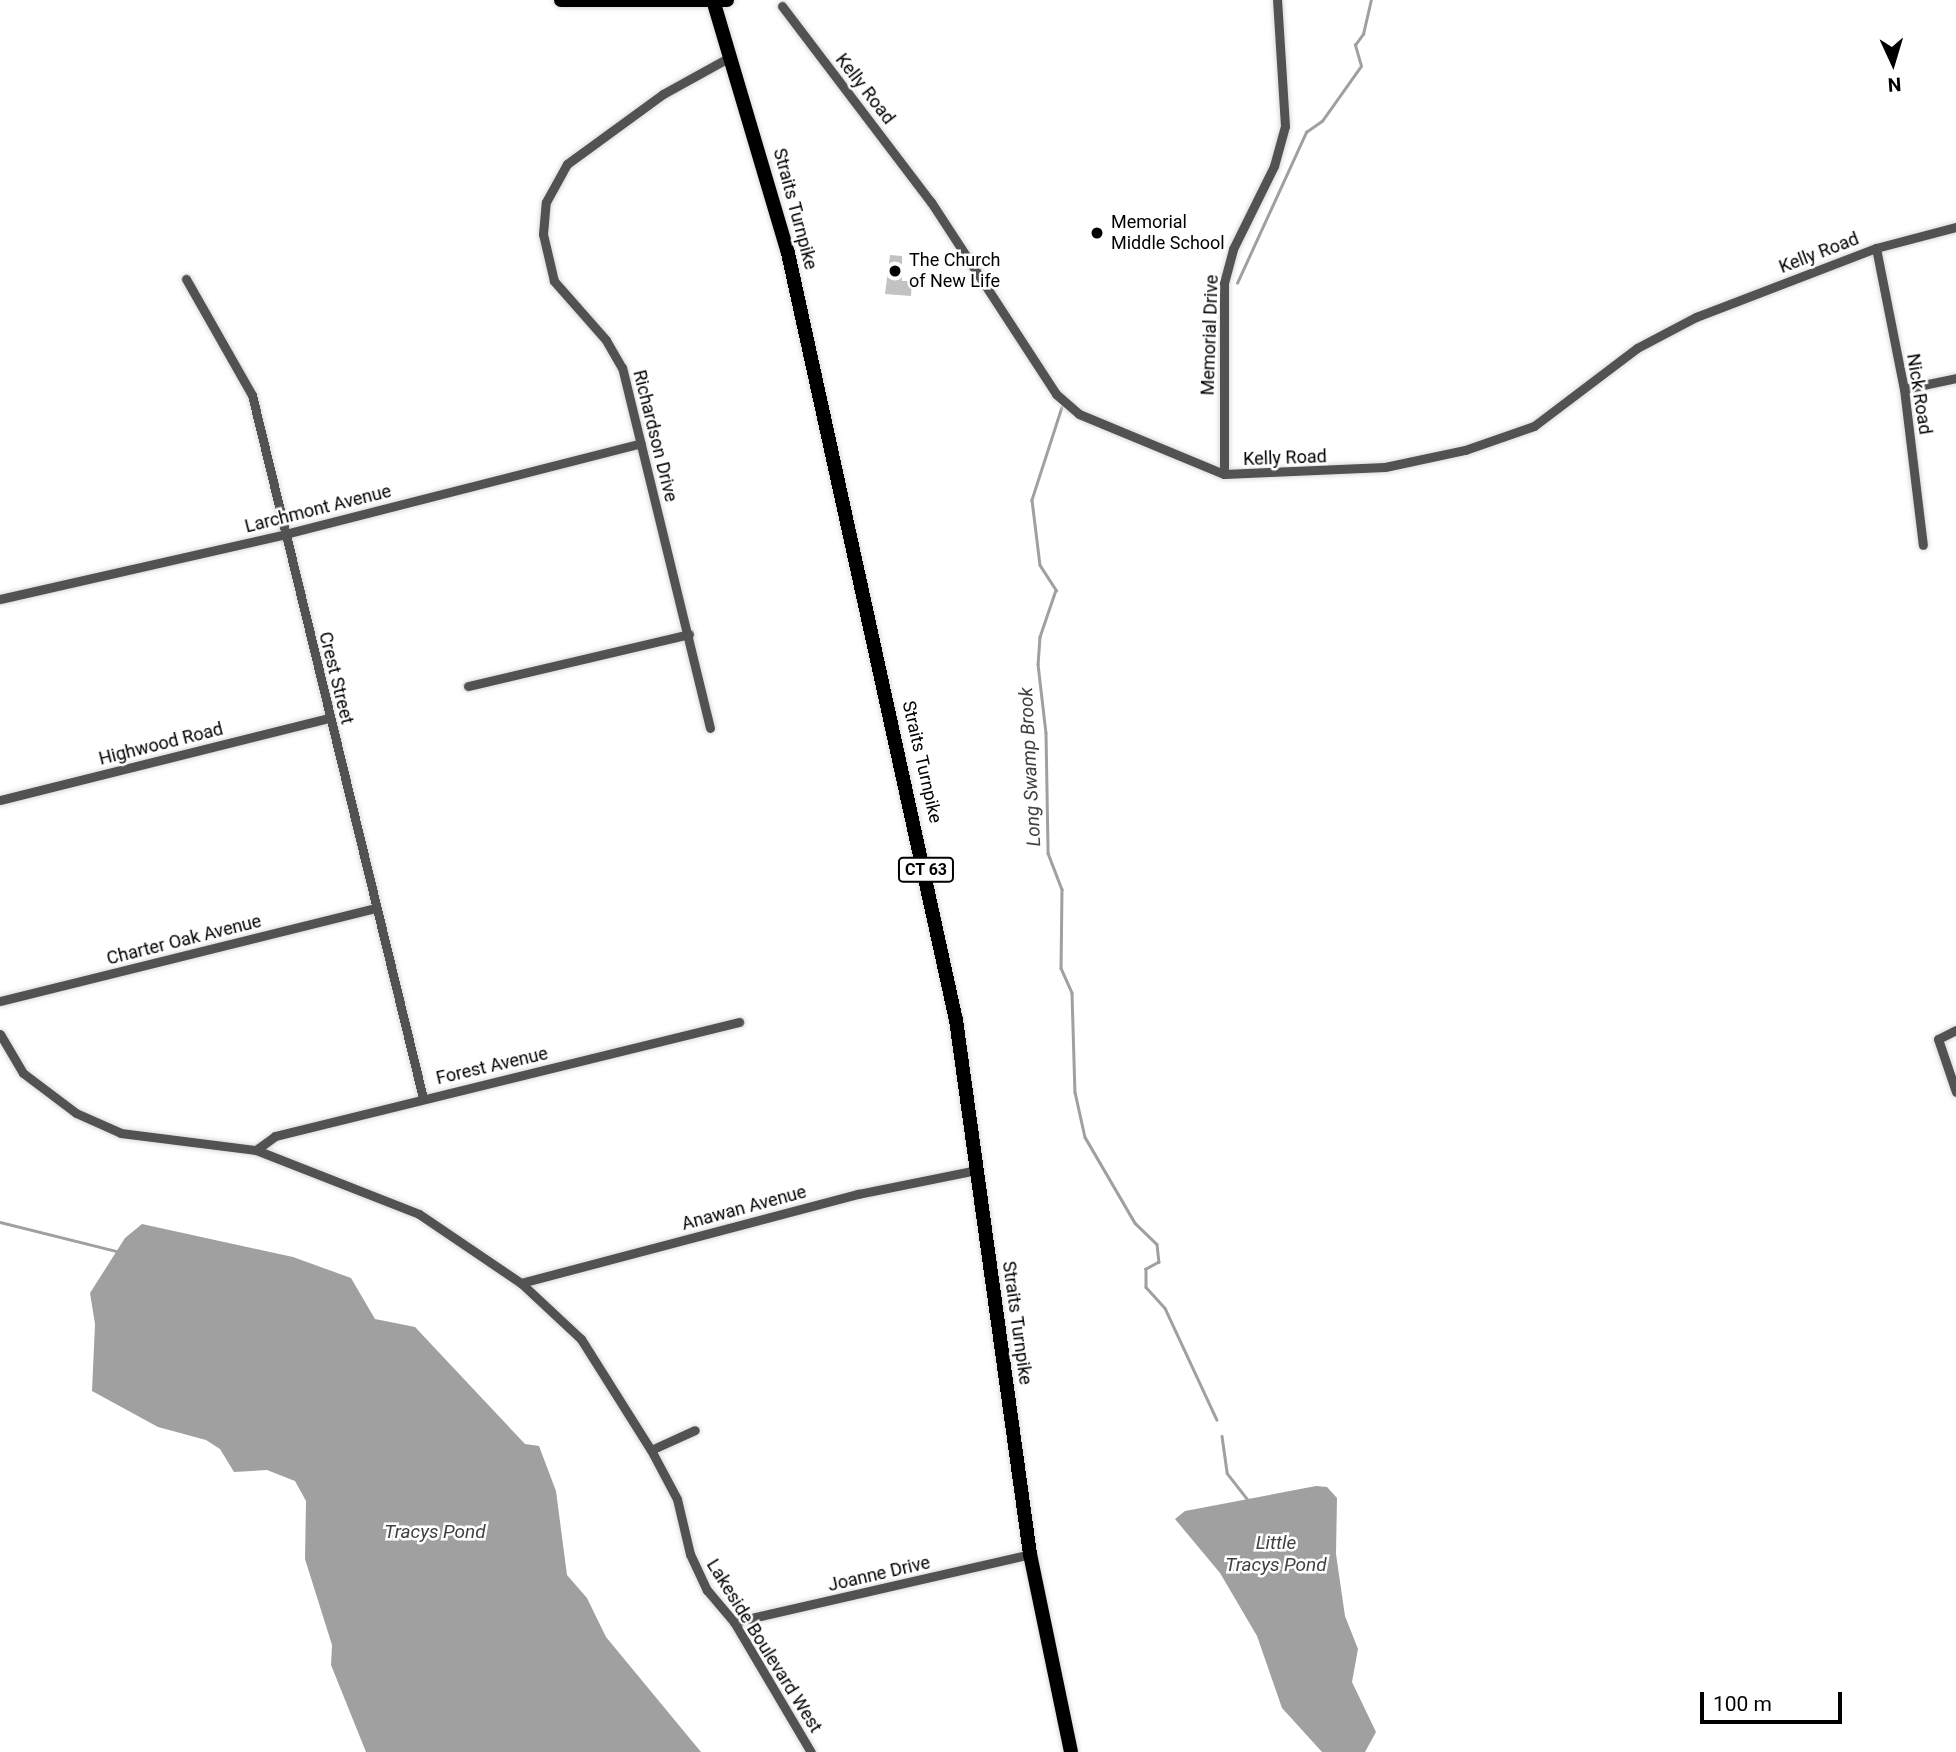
<!DOCTYPE html>
<html>
<head>
<meta charset="utf-8">
<style>
  body { margin:0 }
  #map { position:relative; width:1956px; height:1752px; overflow:hidden; background:#fff; font-family:Roboto,sans-serif }
  div>[style] { position:absolute }
  .water>* { inset:0; background:#a0a0a0 }
  .stream>* { height:2.5px; margin:-1.25px; padding:0 1.25px; transform-origin:1.25px; border-radius:1.25px; background:#a0a0a0 }
  .building>* { inset:0; background:#c2c2c2 }
  .roads { filter:drop-shadow(0 0 2px #dbdbdb) drop-shadow(0 0 2px #dbdbdb) }
  .street>* { height:9px; margin:-4.5px; padding:0 4.5px; transform-origin:4.5px; border-radius:4.5px; background:#525252 }
  .primary>* { height:14px; margin:-7px; padding:0 7px; transform-origin:7px; border-radius:7px; background:#000 }
  .dots>* { width:19px; height:19px; translate:-50% -50%; box-sizing:border-box; border:4px solid #fff; border-radius:50% }
  span { translate:-50% -50%; white-space:nowrap; text-align:center; line-height:1.15; -webkit-text-stroke:5px #fff; paint-order:stroke }
  .shield-label span { padding:2px 5px; background:#fff; border:2px solid; border-radius:5px; -webkit-text-stroke-width:0 }
  .shield-label { font-size:16px; color:#000; font-weight:700 }
  .street-label { font-size:18px; color:#000 }
  .poi-label { font-size:18px; color:#000 }
  .left { translate:0 -50%; text-align:left }
  .water-label { font-size:19px; color:#414141; font-style:italic }
  .north { position:absolute; left:1858px; top:28px; width:70px; height:70px; -webkit-text-stroke:5px #fff; paint-order:stroke; rotate:176deg; font-size:19px; font-weight:700; line-height:28px; text-align:center; color:#000 }
  .north::after { content:''; display:block; margin:auto; width:24px; height:32px; background:#000; clip-path:polygon(50% 0,100% 100%,50% 72%,0 100%) }
  .scale { position:absolute; left:1700px; top:1692px; width:142px; height:32px; box-sizing:border-box; border:4px solid #000; border-top:0; padding-left:9px; font-size:21px; line-height:24px; white-space:nowrap; color:#000; -webkit-text-stroke:5px #fff; paint-order:stroke }
</style>
</head>
<body>
<div id="map">
  <div class="water">
    <i style="clip-path:polygon(142px 1224px,293px 1257px,351px 1278px,375px 1319px,415px 1327px,525px 1444px,539px 1446px,556px 1491px,567px 1575px,587px 1598px,606px 1637px,701px 1752px,366px 1752px,331px 1665px,332px 1645px,305px 1559px,306px 1501px,295px 1481px,267px 1470px,234px 1472px,220px 1449px,206px 1440px,158px 1427px,92px 1391px,95px 1324px,90px 1293px,125px 1238px)"></i>
    <i style="clip-path:polygon(1316px 1486px,1327px 1487px,1337px 1498px,1336px 1554px,1345px 1616px,1358px 1649px,1352px 1682px,1376px 1732px,1365px 1752px,1322px 1752px,1282px 1708px,1257px 1636px,1220px 1573px,1175px 1519px,1185px 1511px)"></i>
  </div>
  <div class="stream">
    <i style="left:1237px;top:283px;width:166px;rotate:-65.4deg"></i>
    <i style="left:1306px;top:132px;width:19px;rotate:-35deg"></i>
    <i style="left:1322px;top:121px;width:67px;rotate:-54.7deg"></i>
    <i style="left:1361px;top:66px;width:22px;rotate:-106deg"></i>
    <i style="left:1355px;top:45px;width:14px;rotate:-54deg"></i>
    <i style="left:1363px;top:34px;width:35px;rotate:-77deg"></i>
    <i style="left:1062px;top:407px;width:98px;rotate:107.9deg"></i>
    <i style="left:1032px;top:500px;width:65px;rotate:83deg"></i>
    <i style="left:1040px;top:565px;width:30px;rotate:57deg"></i>
    <i style="left:1056px;top:590px;width:50px;rotate:108.8deg"></i>
    <i style="left:1040px;top:637px;width:27px;rotate:94deg"></i>
    <i style="left:1038px;top:664px;width:69px;rotate:83.4deg"></i>
    <i style="left:1046px;top:733px;width:120px;rotate:89deg"></i>
    <i style="left:1048px;top:853px;width:39px;rotate:69deg"></i>
    <i style="left:1062px;top:889px;width:79px;rotate:90.7deg"></i>
    <i style="left:1061px;top:968px;width:27px;rotate:66deg"></i>
    <i style="left:1072px;top:993px;width:99px;rotate:88.3deg"></i>
    <i style="left:1075px;top:1092px;width:46px;rotate:77.5deg"></i>
    <i style="left:1085px;top:1137px;width:99px;rotate:59.8deg"></i>
    <i style="left:1135px;top:1223px;width:30px;rotate:44deg"></i>
    <i style="left:1157px;top:1244px;width:18px;rotate:84deg"></i>
    <i style="left:1159px;top:1262px;width:15px;rotate:152deg"></i>
    <i style="left:1146px;top:1269px;width:18px;rotate:90deg"></i>
    <i style="left:1146px;top:1287px;width:28px;rotate:48deg"></i>
    <i style="left:1165px;top:1308px;width:123px;rotate:65.1deg"></i>
    <i style="left:0;top:1222px;width:124px;rotate:14deg"></i>
    <i style="left:1222px;top:1436px;width:37px;rotate:82deg"></i>
    <i style="left:1227px;top:1473px;width:34px;rotate:52deg"></i>
  </div>
  <div class="building">
    <i style="clip-path:polygon(890px 255px,902px 256px,902px 281px,912px 281px,911px 296px,885px 294px)"></i>
  </div>
  <div class="roads">
    <div class="street">
      <i style="left:782px;top:6px;width:246px;rotate:52.8deg"></i>
      <i style="left:931px;top:202px;width:229px;rotate:56.9deg"></i>
      <i style="left:1056px;top:394px;width:30px;rotate:41deg"></i>
      <i style="left:1079px;top:414px;width:157px;rotate:22.5deg"></i>
      <i style="left:1224px;top:474px;width:161px;rotate:-2.5deg"></i>
      <i style="left:1385px;top:467px;width:82px;rotate:-12deg"></i>
      <i style="left:1465px;top:450px;width:73px;rotate:-19.2deg"></i>
      <i style="left:1534px;top:426px;width:129px;rotate:-37.1deg"></i>
      <i style="left:1637px;top:348px;width:67px;rotate:-27.7deg"></i>
      <i style="left:1696px;top:317px;width:193px;rotate:-21deg"></i>
      <i style="left:1876px;top:248px;width:83px;rotate:-14.7deg"></i>
      <i style="left:1876px;top:248px;width:144px;rotate:78.8deg"></i>
      <i style="left:1904px;top:389px;width:157px;rotate:83.1deg"></i>
      <i style="left:186px;top:279px;width:133px;rotate:60.4deg"></i>
      <i style="left:252px;top:395px;width:723px;rotate:76.33deg"></i>
      <i style="left:1904px;top:389px;width:53px;rotate:-11.9deg"></i>
      <i style="left:1224px;top:474px;width:191px;rotate:-90deg"></i>
      <i style="left:1224px;top:283px;width:35px;rotate:-75deg"></i>
      <i style="left:1233px;top:249px;width:93px;rotate:-63.7deg"></i>
      <i style="left:1274px;top:166px;width:41px;rotate:-74.6deg"></i>
      <i style="left:1285px;top:126px;width:126px;rotate:-93.6deg"></i>
      <i style="left:0;top:599px;width:292px;rotate:-12.8deg"></i>
      <i style="left:285px;top:534px;width:367px;rotate:-14.3deg"></i>
      <i style="left:468px;top:686px;width:227px;rotate:-13.2deg"></i>
      <i style="left:710px;top:728px;width:371px;rotate:-103.7deg"></i>
      <i style="left:622px;top:368px;width:32px;rotate:-120deg"></i>
      <i style="left:606px;top:340px;width:79px;rotate:-131.4deg"></i>
      <i style="left:554px;top:281px;width:48px;rotate:-103.2deg"></i>
      <i style="left:543px;top:234px;width:32px;rotate:-85deg"></i>
      <i style="left:546px;top:202px;width:43px;rotate:-61.1deg"></i>
      <i style="left:567px;top:164px;width:119px;rotate:-36.1deg"></i>
      <i style="left:663px;top:94px;width:77px;rotate:-28.9deg"></i>
      <i style="left:0;top:800px;width:340px;rotate:-14deg"></i>
      <i style="left:0;top:1001px;width:387px;rotate:-13.9deg"></i>
      <i style="left:1956px;top:1030px;width:20px;rotate:153deg"></i>
      <i style="left:1938px;top:1039px;width:56px;rotate:71.2deg"></i>
      <i style="left:0;top:1034px;width:45px;rotate:59.5deg"></i>
      <i style="left:23px;top:1073px;width:66px;rotate:37deg"></i>
      <i style="left:76px;top:1113px;width:49px;rotate:24deg"></i>
      <i style="left:121px;top:1133px;width:136px;rotate:7.2deg"></i>
      <i style="left:256px;top:1150px;width:175px;rotate:21.4deg"></i>
      <i style="left:419px;top:1214px;width:123px;rotate:34.1deg"></i>
      <i style="left:521px;top:1283px;width:82px;rotate:43deg"></i>
      <i style="left:581px;top:1339px;width:131px;rotate:57.8deg"></i>
      <i style="left:651px;top:1450px;width:55px;rotate:62deg"></i>
      <i style="left:677px;top:1499px;width:57px;rotate:76.7deg"></i>
      <i style="left:690px;top:1554px;width:40px;rotate:65deg"></i>
      <i style="left:707px;top:1590px;width:42px;rotate:49.8deg"></i>
      <i style="left:734px;top:1622px;width:151px;rotate:59.4deg"></i>
      <i style="left:256px;top:1150px;width:24px;rotate:-36deg"></i>
      <i style="left:275px;top:1136px;width:478px;rotate:-13.8deg"></i>
      <i style="left:521px;top:1283px;width:349px;rotate:-14.8deg"></i>
      <i style="left:858px;top:1194px;width:121px;rotate:-11.4deg"></i>
      <i style="left:651px;top:1450px;width:48px;rotate:-24.4deg"></i>
      <i style="left:734px;top:1622px;width:304px;rotate:-12.9deg"></i>
    </div>
    <div class="primary">
      <i style="left:561px;top:0;width:166px"></i>
      <i style="left:713px;top:0;width:264px;rotate:73.5deg"></i>
      <i style="left:788px;top:253px;width:785px;rotate:77.65deg"></i>
      <i style="left:956px;top:1020px;width:539px;rotate:82.11deg"></i>
      <i style="left:1030px;top:1554px;width:202px;rotate:78.3deg"></i>
    </div>
  </div>
  <div class="dots">
    <i style="left:1097px;top:233px;background:#000"></i>
    <i style="left:895px;top:271px;background:#000"></i>
  </div>
  <div class="shield-label">
    <span style="left:926px;top:870px">CT 63</span>
  </div>
  <div class="street-label">
    <span style="left:865px;top:89px;rotate:52deg">Kelly Road</span>
    <span style="left:795px;top:209px;rotate:75deg">Straits Turnpike</span>
    <span style="left:1819px;top:253px;rotate:-21deg">Kelly Road</span>
    <span style="left:1210px;top:335px;rotate:-88deg">Memorial Drive</span>
    <span style="left:1919px;top:394px;rotate:81deg">Nick Road</span>
    <span style="left:655px;top:436px;rotate:76deg">Richardson Drive</span>
    <span style="left:1285px;top:458px;rotate:-2deg">Kelly Road</span>
    <span style="left:318px;top:509px;rotate:-14deg">Larchmont Avenue</span>
    <span style="left:336px;top:678px;rotate:76deg">Crest Street</span>
    <span style="left:161px;top:744px;rotate:-14deg">Highwood Road</span>
    <span style="left:922px;top:762px;rotate:77deg">Straits Turnpike</span>
    <span style="left:184px;top:940px;rotate:-14deg">Charter Oak Avenue</span>
    <span style="left:492px;top:1066px;rotate:-13deg">Forest Avenue</span>
    <span style="left:744px;top:1208px;rotate:-15deg">Anawan Avenue</span>
    <span style="left:1017px;top:1323px;rotate:82deg">Straits Turnpike</span>
    <span style="left:879px;top:1574px;rotate:-13deg">Joanne Drive</span>
    <span style="left:764px;top:1646px;rotate:58deg">Lakeside Boulevard West</span>
  </div>
  <div class="poi-label">
    <span class="left" style="left:1111px;top:233px">Memorial<br>Middle School</span>
    <span class="left" style="left:909px;top:271px">The Church<br>of New Life</span>
  </div>
  <div class="water-label">
    <span style="left:1030px;top:767px;rotate:-93deg">Long Swamp Brook</span>
    <span style="left:435px;top:1532px">Tracys Pond</span>
    <span style="left:1276px;top:1554px">Little<br>Tracys Pond</span>
  </div>
  <div class="north">N</div>
  <div class="scale">100 m</div>
</div>
</body>
</html>
